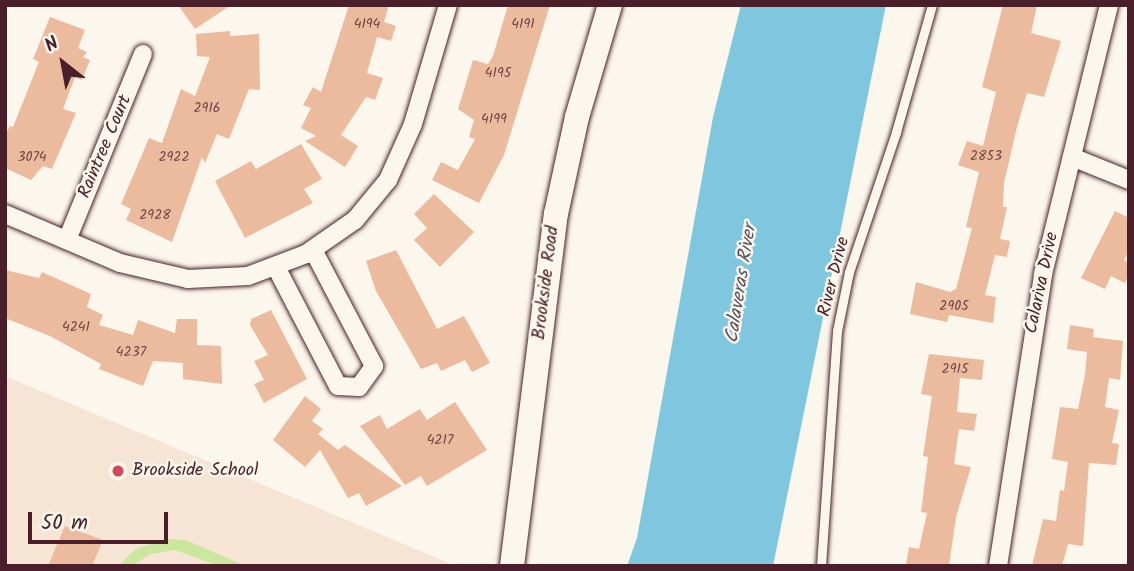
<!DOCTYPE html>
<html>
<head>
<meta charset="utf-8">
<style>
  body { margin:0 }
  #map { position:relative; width:1134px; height:571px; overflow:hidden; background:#fbf7ec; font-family:Kalam,sans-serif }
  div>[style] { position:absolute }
  .built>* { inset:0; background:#f6e5d4 }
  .green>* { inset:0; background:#cbe79e }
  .water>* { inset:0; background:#7fc7df }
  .building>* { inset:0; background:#ecba9d }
  .roads { filter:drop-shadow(0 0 2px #4a1f2b) drop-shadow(0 0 2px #4a1f2b) }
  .lane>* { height:9px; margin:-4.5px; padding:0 4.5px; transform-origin:4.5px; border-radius:4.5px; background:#fbf7ec }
  .street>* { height:18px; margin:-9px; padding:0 9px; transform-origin:9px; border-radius:9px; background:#fbf7ec }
  .secondary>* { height:24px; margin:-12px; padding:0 12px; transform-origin:12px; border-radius:12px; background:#fbf7ec }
  .dots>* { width:19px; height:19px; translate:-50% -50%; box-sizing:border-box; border:4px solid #fbf7ec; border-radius:50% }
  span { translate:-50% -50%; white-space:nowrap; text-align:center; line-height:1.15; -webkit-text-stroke:5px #fbf7ec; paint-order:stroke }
  .number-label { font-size:14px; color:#724648 }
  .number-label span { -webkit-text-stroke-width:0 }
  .street-label { font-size:18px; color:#4a1f2b }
  .poi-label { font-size:18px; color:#4a1f2b }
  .left { translate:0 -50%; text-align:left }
  .water-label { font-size:19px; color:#5a5161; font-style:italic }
  .frame { position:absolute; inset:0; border:7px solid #4a1f2b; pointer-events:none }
  .north { position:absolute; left:28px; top:28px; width:70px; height:70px; -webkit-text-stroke:5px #fbf7ec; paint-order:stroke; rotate:329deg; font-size:19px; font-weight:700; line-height:28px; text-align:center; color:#4a1f2b }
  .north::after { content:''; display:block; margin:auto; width:24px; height:32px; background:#4a1f2b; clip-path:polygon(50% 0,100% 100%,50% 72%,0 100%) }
  .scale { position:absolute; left:28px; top:512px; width:140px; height:32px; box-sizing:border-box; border:4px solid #4a1f2b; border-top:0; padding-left:9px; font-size:21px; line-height:24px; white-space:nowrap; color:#4a1f2b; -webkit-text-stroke:5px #fbf7ec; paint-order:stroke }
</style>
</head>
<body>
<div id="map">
  <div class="built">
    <i style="clip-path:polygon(5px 376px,456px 566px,5px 566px)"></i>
  </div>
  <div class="green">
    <i style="clip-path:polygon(169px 539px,186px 540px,245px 566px,219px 566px,175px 550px,150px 554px,133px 566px,118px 566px,137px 548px)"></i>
  </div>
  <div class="water">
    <i style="clip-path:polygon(741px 5px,886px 5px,773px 566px,627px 566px,637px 538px,713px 117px)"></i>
  </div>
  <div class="building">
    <i style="clip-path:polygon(178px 5px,231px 5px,195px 29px)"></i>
    <i style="clip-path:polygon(349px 5px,389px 5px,384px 22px,396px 26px,391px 41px,377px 37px,367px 73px,383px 78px,375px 100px,366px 97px,341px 135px,358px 146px,345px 167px,305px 141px,316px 136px,301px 128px,311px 108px,303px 105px,313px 87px,321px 92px)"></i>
    <i style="clip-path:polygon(508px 5px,550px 5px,504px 155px,479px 203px,432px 180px,441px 162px,458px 170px,475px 139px,469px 137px,474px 120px,458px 109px,473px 60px,488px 64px,493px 56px)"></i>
    <i style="clip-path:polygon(1003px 5px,1037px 5px,1031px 33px,1061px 41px,1044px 97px,1027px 93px,1017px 127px,1004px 183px,1003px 207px,1007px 207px,1000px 239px,1010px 241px,1007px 257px,995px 255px,985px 295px,996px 297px,993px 323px,949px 315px,947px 322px,910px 314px,916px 282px,950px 292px,956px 289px,972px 228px,966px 227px,979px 172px,958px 165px,967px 141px,983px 146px,996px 92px,982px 87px)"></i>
    <i style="clip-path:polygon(50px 17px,85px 30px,78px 48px,87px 52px,83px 57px,90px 60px,82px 80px,75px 77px,63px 109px,76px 113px,52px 169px,43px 166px,31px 180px,5px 168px,5px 135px,10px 126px,13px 127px,39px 62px,33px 59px)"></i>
    <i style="clip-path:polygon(230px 31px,230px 36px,259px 34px,260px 90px,249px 89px,229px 139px,217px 134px,205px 163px,202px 157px,172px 242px,126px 220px,131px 209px,121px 204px,149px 138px,162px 143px,181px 89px,195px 96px,210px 57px,197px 56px,196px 34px)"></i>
    <i style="clip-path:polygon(301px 144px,322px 179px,304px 189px,313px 203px,245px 238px,215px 181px,251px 161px,256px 169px)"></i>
    <i style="clip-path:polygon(434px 194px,474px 232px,440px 267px,414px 240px,427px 228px,414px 214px)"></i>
    <i style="clip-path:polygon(1115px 211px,1129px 218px,1129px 250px,1124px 260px,1129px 263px,1129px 275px,1125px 283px,1111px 276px,1105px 289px,1081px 278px)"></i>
    <i style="clip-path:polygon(396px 250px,437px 329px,464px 316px,490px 363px,472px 372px,465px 360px,441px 371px,437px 363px,421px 369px,376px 291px,366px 261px)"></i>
    <i style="clip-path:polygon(5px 270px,39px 278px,42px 272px,91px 294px,87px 307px,103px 315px,99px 325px,133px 335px,138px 320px,175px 333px,177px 319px,197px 319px,197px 345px,221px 346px,222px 384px,183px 379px,183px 363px,153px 361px,143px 386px,99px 369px,101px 364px,50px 336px,5px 318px)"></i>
    <i style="clip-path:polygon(271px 310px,307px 379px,264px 403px,254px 384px,264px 380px,254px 361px,268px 355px,250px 325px,251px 319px)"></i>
    <i style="clip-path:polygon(1070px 325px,1094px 329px,1093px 337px,1123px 341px,1120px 380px,1109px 378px,1105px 407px,1119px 410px,1112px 443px,1119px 444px,1116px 465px,1089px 463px,1083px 546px,1068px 544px,1062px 566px,1032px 566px,1043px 519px,1056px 521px,1060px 490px,1064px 491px,1068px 462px,1052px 459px,1060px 407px,1078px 409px,1085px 374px,1087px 352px,1067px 349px)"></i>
    <i style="clip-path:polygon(929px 354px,984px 360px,982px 380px,960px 378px,957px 412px,977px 414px,974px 431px,959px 429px,954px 464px,971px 467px,956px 517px,949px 566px,906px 564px,909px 547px,919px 549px,927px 513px,921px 512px,928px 457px,923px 456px,932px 396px,921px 394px)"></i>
    <i style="clip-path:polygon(305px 396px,321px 409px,312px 421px,323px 429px,318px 434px,338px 450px,345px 445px,402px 486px,366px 506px,359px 493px,348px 498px,320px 450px,305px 467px,273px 440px)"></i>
    <i style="clip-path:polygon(455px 402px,487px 450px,427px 486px,421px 476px,405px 485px,360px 426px,380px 415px,387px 429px,420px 409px,427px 420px)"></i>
    <i style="clip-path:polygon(65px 526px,103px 540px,92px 566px,48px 566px)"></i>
  </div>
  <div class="roads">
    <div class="lane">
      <i style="left:821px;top:566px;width:236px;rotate:-86.1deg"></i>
      <i style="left:837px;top:331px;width:60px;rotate:-78.5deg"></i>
      <i style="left:849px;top:272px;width:148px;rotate:-71.4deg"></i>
      <i style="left:896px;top:132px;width:132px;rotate:-74.2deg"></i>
    </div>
    <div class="street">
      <i style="left:1072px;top:157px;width:61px;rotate:22deg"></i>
      <i style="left:5px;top:214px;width:125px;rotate:23.1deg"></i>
      <i style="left:120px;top:263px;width:70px;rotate:13.2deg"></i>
      <i style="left:188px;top:279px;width:60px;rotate:-2.9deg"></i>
      <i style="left:248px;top:276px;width:62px;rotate:-20.8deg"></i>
      <i style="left:306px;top:254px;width:60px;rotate:-34.8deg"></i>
      <i style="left:355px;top:220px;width:52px;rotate:-50.5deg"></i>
      <i style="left:388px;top:180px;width:61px;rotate:-65.9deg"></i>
      <i style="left:413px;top:124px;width:124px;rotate:-73.6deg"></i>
      <i style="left:67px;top:240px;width:201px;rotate:-67.8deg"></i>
      <i style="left:276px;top:267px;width:134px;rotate:62.5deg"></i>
      <i style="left:338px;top:386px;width:21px;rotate:3deg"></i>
      <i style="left:359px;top:387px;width:26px;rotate:-54deg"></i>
      <i style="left:374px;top:366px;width:131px;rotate:-117.7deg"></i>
      <i style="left:998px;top:566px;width:295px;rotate:-81.2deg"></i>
      <i style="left:1043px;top:274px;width:277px;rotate:-76.2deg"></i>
    </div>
    <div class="secondary">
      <i style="left:512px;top:566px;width:355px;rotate:-82.9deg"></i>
      <i style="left:556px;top:214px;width:99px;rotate:-77.8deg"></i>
      <i style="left:577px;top:117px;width:117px;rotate:-73.6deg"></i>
    </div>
  </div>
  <div class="dots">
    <i style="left:118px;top:471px;background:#d1495b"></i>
  </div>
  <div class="number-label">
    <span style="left:367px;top:24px">4194</span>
    <span style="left:523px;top:24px">4191</span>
    <span style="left:498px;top:73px">4195</span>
    <span style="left:207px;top:108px">2916</span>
    <span style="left:494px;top:119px">4199</span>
    <span style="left:986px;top:156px">2853</span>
    <span style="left:32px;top:157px">3074</span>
    <span style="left:174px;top:157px">2922</span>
    <span style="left:155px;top:215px">2928</span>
    <span style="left:954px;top:306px">2905</span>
    <span style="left:76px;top:327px">4241</span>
    <span style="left:131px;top:352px">4237</span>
    <span style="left:955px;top:369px">2915</span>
    <span style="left:440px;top:440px">4217</span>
  </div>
  <div class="street-label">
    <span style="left:106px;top:147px;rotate:-67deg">Raintree Court</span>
    <span style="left:835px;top:277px;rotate:-76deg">River Drive</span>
    <span style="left:547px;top:283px;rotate:-83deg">Brookside Road</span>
    <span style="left:1043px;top:283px;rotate:-78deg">Calariva Drive</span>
  </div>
  <div class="poi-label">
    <span class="left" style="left:132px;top:471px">Brookside School</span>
  </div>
  <div class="water-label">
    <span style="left:742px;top:284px;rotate:-81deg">Calaveras River</span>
  </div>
  <div class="frame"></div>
  <div class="north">N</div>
  <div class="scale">50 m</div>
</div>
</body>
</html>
